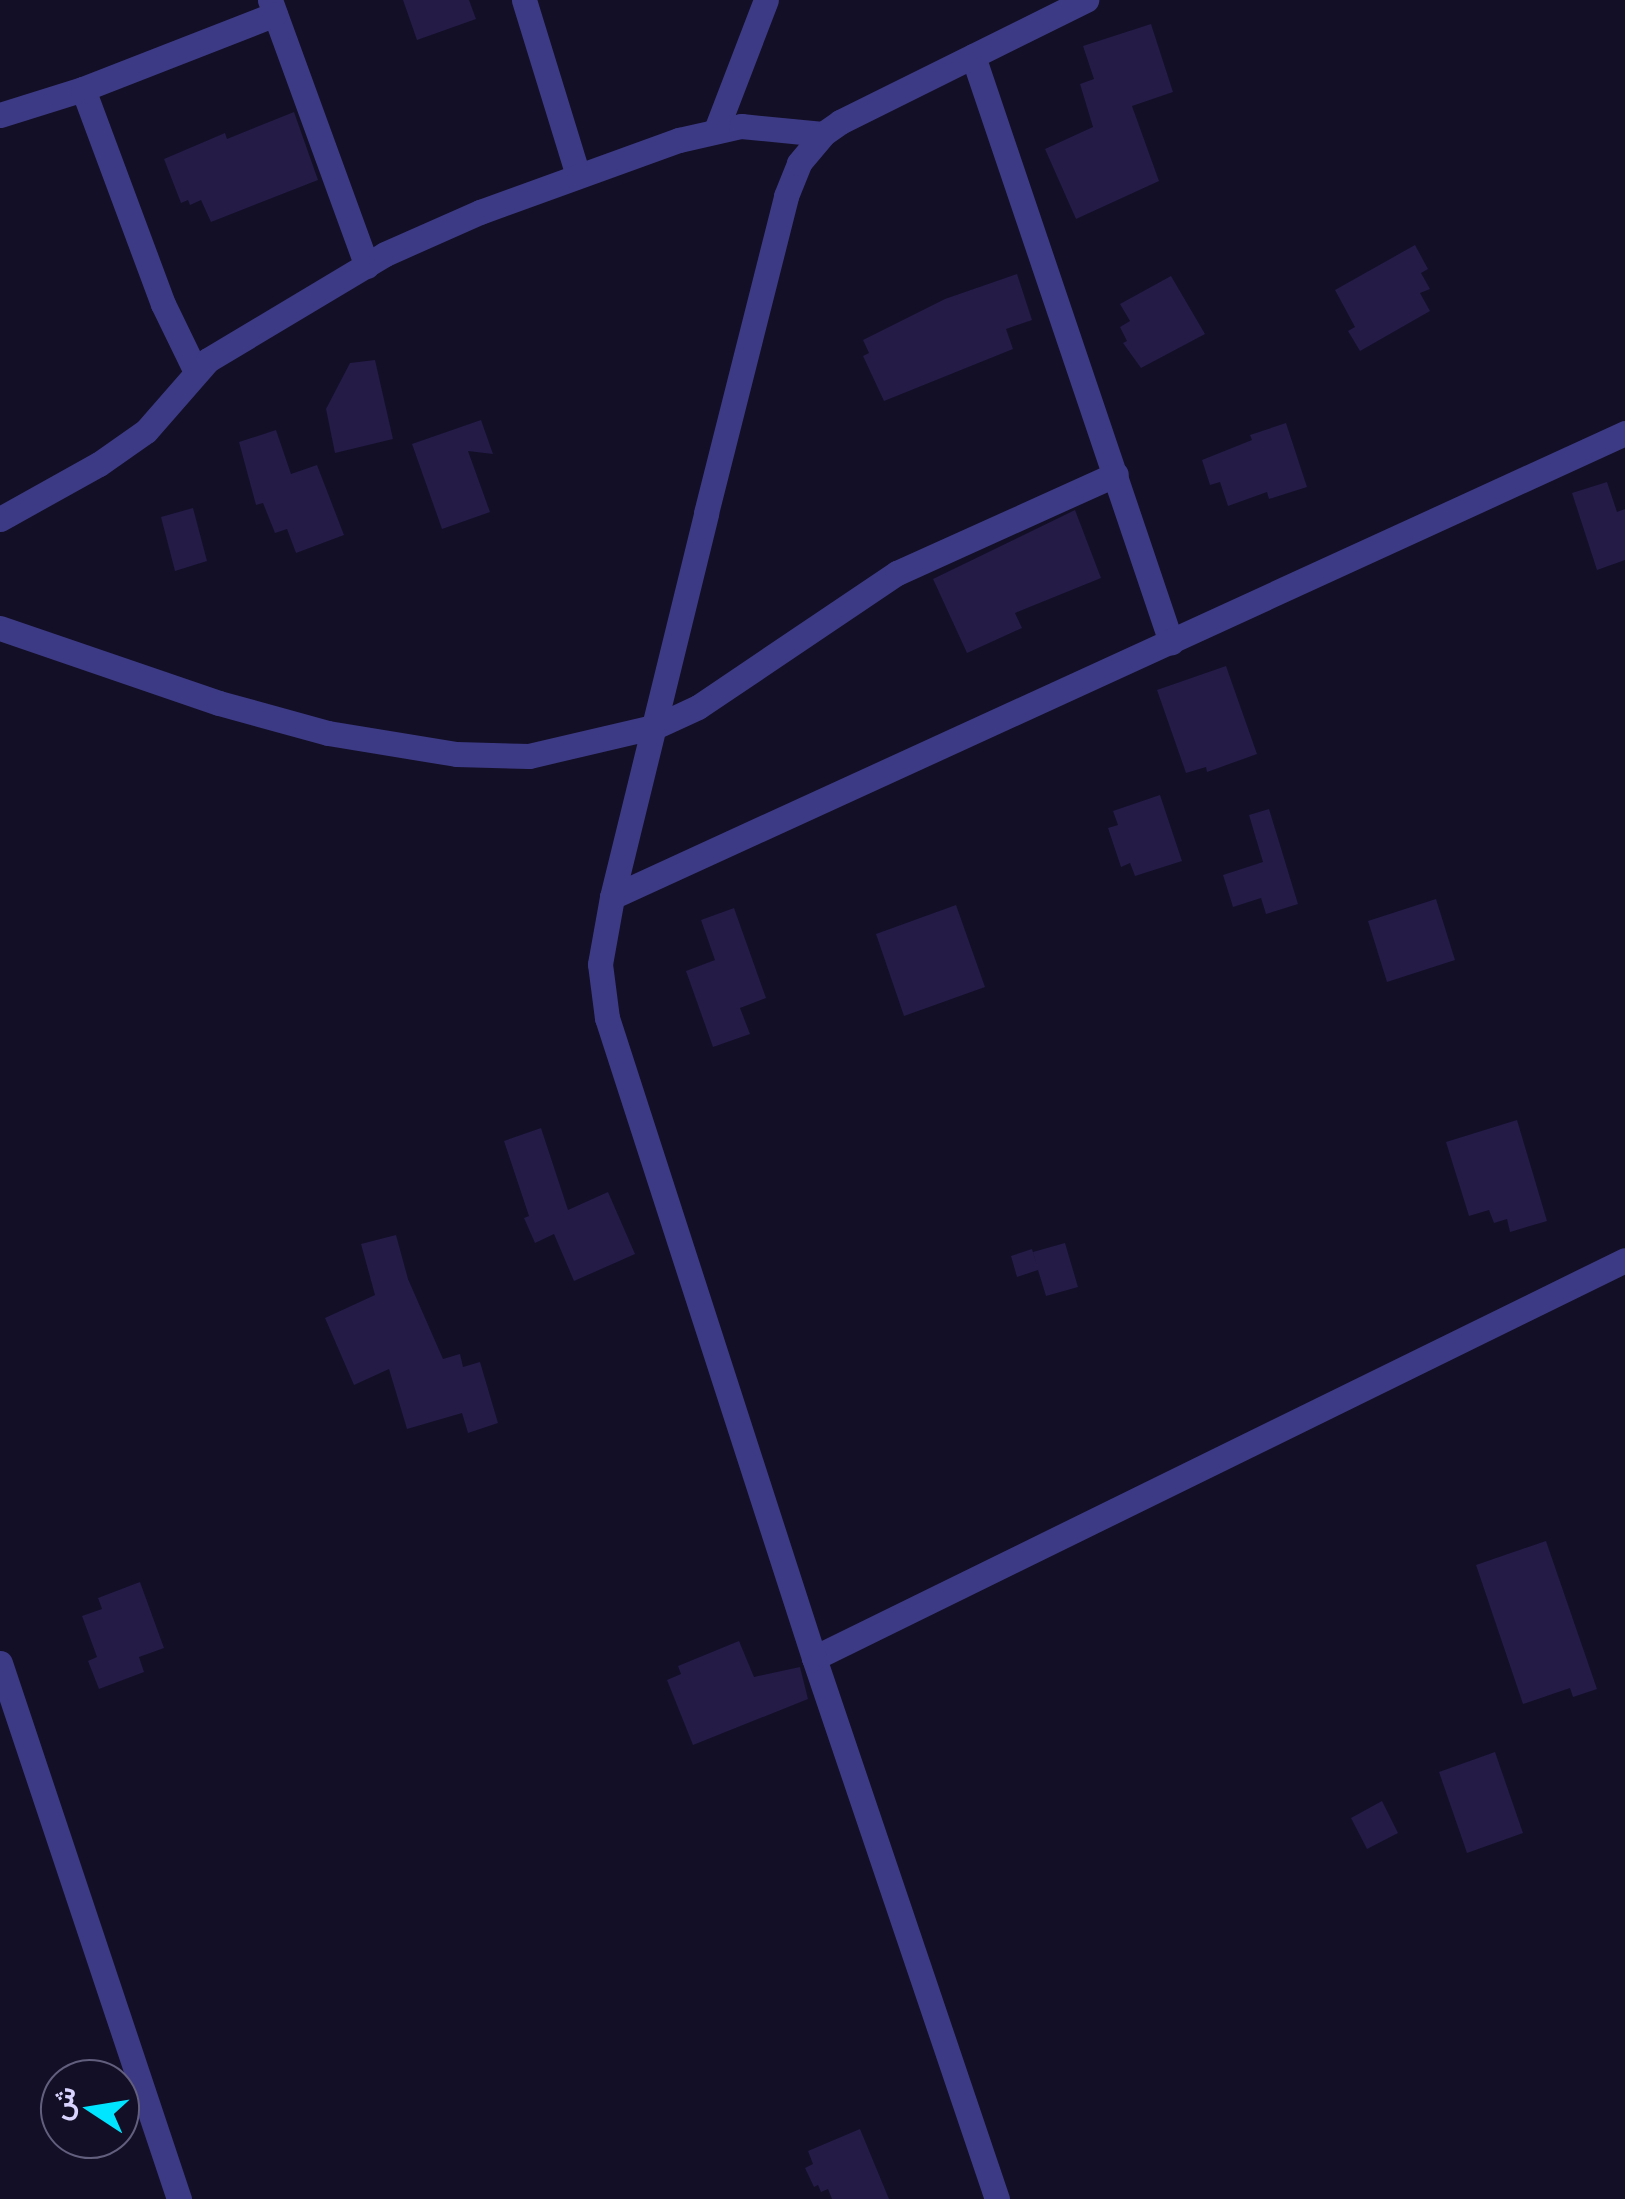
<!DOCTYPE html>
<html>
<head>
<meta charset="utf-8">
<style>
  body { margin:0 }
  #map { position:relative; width:1625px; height:2199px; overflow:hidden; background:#130f26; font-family:Cabin,Vazirmatn,sans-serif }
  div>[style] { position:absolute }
  .building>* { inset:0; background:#241b47 }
  .minor>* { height:25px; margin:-12.5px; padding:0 12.5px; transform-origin:12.5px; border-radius:12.5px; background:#3d3a85 }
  span { translate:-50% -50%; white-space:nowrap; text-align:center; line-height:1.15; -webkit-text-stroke:9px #130f26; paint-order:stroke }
  .north { position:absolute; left:40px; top:2059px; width:100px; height:100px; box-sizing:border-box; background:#130f26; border:2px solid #625e7d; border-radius:50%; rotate:282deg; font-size:28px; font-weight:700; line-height:40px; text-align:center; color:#d9d4ff }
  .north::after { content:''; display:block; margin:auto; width:35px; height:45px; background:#00e5ff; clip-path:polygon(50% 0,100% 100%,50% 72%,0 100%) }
</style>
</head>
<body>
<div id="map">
  <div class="building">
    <i style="clip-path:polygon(403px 0,469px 0,476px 19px,417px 40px)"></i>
    <i style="clip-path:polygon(1151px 24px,1173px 92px,1132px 106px,1159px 181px,1076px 219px,1045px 149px,1093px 127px,1080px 84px,1094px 79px,1083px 46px)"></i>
    <i style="clip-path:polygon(294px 112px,318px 180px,211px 222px,201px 200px,190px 205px,188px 200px,181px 203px,164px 159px,225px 133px,227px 139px)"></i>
    <i style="clip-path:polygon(1415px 245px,1428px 269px,1421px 273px,1430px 289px,1420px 293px,1430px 311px,1360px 351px,1348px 331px,1355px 327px,1335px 290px)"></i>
    <i style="clip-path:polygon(1017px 274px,1032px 320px,1006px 329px,1013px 349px,884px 401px,863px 356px,869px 353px,863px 340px,945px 299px)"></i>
    <i style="clip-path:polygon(1171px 276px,1205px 334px,1141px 368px,1123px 343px,1127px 341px,1120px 327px,1130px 321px,1120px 304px)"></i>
    <i style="clip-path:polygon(375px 360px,393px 439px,335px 453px,326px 409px,350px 363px)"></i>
    <i style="clip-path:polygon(481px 420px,493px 454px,468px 451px,490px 512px,442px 529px,412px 444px)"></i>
    <i style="clip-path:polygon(1286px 423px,1307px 487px,1269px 499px,1267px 492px,1228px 506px,1220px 482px,1210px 485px,1202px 460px,1252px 440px,1250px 435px)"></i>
    <i style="clip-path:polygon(276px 430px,291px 474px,317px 465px,344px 535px,296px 553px,287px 529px,275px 533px,263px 503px,256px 505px,239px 442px)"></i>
    <i style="clip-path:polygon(1607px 482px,1617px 512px,1625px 509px,1625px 560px,1597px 570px,1572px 493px)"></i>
    <i style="clip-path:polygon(193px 508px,207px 561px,175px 571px,161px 517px)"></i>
    <i style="clip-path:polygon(1075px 510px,1101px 578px,1015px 613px,1022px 628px,967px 653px,933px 579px)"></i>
    <i style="clip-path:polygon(1226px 666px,1257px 754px,1207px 772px,1206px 767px,1186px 773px,1157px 690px)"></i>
    <i style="clip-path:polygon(1160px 795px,1182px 861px,1135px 876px,1130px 863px,1121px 867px,1108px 828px,1118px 825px,1113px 811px)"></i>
    <i style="clip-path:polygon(1269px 809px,1298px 904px,1266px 914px,1261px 898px,1233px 907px,1223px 875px,1263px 862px,1249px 815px)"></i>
    <i style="clip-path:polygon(1436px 899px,1455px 960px,1387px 982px,1368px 921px)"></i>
    <i style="clip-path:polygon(956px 905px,985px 987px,904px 1016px,876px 934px)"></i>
    <i style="clip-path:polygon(734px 908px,766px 998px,740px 1008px,750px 1034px,713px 1047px,686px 971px,715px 960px,701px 920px)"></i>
    <i style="clip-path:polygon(1517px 1120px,1547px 1221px,1510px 1232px,1507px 1219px,1494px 1223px,1489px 1210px,1469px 1216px,1446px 1142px)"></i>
    <i style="clip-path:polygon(541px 1128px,568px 1210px,608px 1192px,635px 1254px,574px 1281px,554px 1234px,535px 1243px,524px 1218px,529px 1216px,504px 1141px)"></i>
    <i style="clip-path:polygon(396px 1235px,408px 1279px,443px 1359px,460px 1354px,463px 1367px,480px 1362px,498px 1423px,468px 1433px,462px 1413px,407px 1429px,389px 1369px,354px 1385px,325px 1318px,375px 1295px,361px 1244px)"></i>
    <i style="clip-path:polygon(1065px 1243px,1078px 1287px,1046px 1296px,1038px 1270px,1017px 1277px,1011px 1256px,1032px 1249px,1037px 1266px,1033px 1252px)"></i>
    <i style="clip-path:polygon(1546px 1541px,1597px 1689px,1573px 1697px,1570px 1688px,1523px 1704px,1476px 1565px)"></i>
    <i style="clip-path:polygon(140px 1582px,164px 1648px,139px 1657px,144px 1672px,99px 1689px,88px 1661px,97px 1657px,82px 1616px,102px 1609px,98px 1598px)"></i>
    <i style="clip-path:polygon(739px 1641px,754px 1677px,800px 1667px,808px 1699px,693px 1745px,667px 1680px,681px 1674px,678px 1666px)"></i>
    <i style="clip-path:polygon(1495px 1752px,1523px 1833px,1467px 1853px,1439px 1772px)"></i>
    <i style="clip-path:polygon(1382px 1801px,1398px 1833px,1367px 1849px,1351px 1818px)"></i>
    <i style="clip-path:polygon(860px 2129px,889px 2199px,832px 2199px,828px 2189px,821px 2192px,818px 2185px,814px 2187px,805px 2168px,813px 2164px,808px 2151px)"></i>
  </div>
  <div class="minor">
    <i style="left:270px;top:0;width:283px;rotate:70deg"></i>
    <i style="left:524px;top:0;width:183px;rotate:72.9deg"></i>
    <i style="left:973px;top:56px;width:619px;rotate:71.33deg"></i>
    <i style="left:83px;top:89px;width:229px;rotate:69.6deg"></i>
    <i style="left:163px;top:304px;width:76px;rotate:64.1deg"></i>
    <i style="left:0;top:115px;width:87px;rotate:-17.4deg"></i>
    <i style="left:83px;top:89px;width:206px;rotate:-21.3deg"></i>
    <i style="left:716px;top:130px;width:139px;rotate:-69deg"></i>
    <i style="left:0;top:519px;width:113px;rotate:-29.1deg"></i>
    <i style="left:99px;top:464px;width:57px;rotate:-35.1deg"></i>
    <i style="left:146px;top:431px;width:94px;rotate:-48.9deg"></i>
    <i style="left:208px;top:360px;width:206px;rotate:-30.9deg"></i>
    <i style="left:385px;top:254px;width:104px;rotate:-23.9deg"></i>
    <i style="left:480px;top:212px;width:212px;rotate:-19.9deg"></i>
    <i style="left:679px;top:140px;width:64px;rotate:-12.7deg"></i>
    <i style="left:741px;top:126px;width:82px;rotate:5.6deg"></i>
    <i style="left:0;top:628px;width:231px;rotate:18.9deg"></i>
    <i style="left:219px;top:703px;width:113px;rotate:15.4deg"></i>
    <i style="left:328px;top:733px;width:130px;rotate:9.3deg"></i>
    <i style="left:456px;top:754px;width:73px;rotate:1.6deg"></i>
    <i style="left:529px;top:756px;width:131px;rotate:-13.2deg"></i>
    <i style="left:657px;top:726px;width:45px;rotate:-24.9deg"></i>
    <i style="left:698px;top:707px;width:240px;rotate:-34deg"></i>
    <i style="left:897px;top:573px;width:240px;rotate:-24.3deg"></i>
    <i style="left:612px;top:897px;width:1114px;rotate:-24.61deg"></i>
    <i style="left:814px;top:1658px;width:903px;rotate:-26.14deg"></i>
    <i style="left:0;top:1663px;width:565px;rotate:71.53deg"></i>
    <i style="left:997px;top:2199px;width:571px;rotate:-108.69deg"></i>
    <i style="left:814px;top:1658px;width:673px;rotate:-107.92deg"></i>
    <i style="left:607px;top:1018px;width:54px;rotate:-97.4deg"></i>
    <i style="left:600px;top:964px;width:68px;rotate:-79.8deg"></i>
    <i style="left:612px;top:897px;width:395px;rotate:-76.2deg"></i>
    <i style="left:706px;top:513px;width:327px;rotate:-75.8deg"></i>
    <i style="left:786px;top:196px;width:35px;rotate:-68deg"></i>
    <i style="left:799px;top:163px;width:38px;rotate:-50deg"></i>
    <i style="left:823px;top:134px;width:21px;rotate:-35deg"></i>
    <i style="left:840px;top:122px;width:275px;rotate:-26.4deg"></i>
  </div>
  <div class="north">ش</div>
</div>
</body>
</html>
